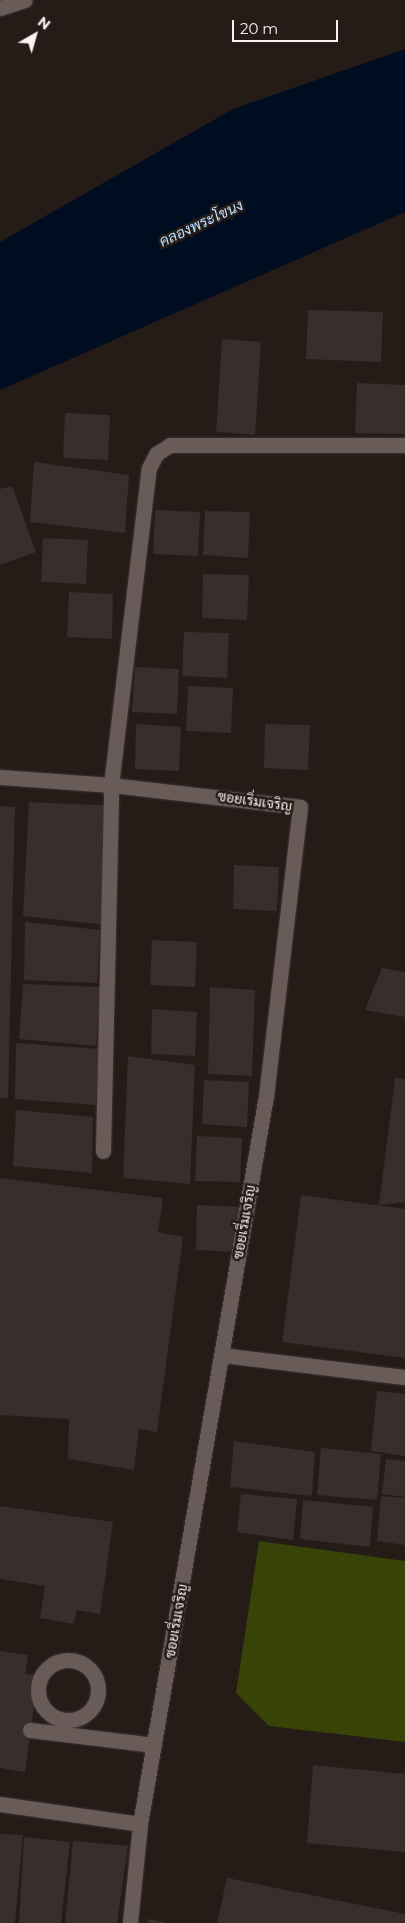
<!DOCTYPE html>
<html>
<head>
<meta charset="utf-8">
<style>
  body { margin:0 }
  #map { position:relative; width:405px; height:1923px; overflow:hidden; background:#251b17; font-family:Montserrat,Sarabun,sans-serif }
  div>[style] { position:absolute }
  .green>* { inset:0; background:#384307 }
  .water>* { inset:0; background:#000d20 }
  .building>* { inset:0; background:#392e2c }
  .roads { filter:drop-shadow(0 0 1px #3d3533) drop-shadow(0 0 1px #3d3533) }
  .service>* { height:15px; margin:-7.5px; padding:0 7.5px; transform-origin:7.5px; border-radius:7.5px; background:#695c58 }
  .service>.ring { margin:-7.5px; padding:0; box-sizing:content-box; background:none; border:15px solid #695c58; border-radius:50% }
  .minor>* { height:15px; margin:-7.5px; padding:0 7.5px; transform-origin:7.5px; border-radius:7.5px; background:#695c58 }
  span { translate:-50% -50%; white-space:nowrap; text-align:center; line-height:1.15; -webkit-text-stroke:5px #251b17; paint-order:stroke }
  .street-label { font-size:14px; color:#faf2ef }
  .water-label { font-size:15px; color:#b7deff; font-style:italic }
  .north { position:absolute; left:10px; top:10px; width:50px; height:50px; -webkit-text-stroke:4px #251b17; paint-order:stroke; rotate:38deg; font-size:14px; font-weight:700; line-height:20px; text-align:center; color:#faf2ef }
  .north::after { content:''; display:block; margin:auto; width:18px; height:22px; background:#faf2ef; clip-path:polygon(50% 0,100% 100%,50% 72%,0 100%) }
  .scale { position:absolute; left:232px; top:20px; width:106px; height:22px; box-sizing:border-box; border:2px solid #faf2ef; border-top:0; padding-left:6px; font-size:15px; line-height:18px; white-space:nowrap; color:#faf2ef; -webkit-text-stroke:4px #251b17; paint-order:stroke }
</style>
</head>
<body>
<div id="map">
  <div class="green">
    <i style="clip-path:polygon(259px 1541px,405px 1561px,405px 1742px,269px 1726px,236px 1693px)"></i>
  </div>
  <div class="water">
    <i style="clip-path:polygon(405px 49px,405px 212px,0 390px,0 242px,233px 109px)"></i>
  </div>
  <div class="building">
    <i style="clip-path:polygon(308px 310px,383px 312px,381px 362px,306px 359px)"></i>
    <i style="clip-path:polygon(222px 339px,261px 342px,255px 435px,216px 432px)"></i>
    <i style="clip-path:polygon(357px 383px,405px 385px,405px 434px,355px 433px)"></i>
    <i style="clip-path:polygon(65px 413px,110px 415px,108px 460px,63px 458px)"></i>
    <i style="clip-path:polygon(34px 462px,129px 475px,125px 533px,30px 522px)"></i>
    <i style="clip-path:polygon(12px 486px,36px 552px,0 565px,0 489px)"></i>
    <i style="clip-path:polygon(155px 510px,200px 512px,198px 556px,153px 554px)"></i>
    <i style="clip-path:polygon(205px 511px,250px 512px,248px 558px,203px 555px)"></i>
    <i style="clip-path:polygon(43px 538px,88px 540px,86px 584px,41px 582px)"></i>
    <i style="clip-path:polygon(203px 574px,249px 575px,247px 620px,202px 618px)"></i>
    <i style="clip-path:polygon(69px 592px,113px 594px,112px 639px,67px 637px)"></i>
    <i style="clip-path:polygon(184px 632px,229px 633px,227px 678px,182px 676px)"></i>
    <i style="clip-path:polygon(135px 667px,179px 669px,177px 714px,132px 712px)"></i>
    <i style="clip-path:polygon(188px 686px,233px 688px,231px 733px,186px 731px)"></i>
    <i style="clip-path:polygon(136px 724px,181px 727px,179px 771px,135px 769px)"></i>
    <i style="clip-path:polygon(265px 724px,310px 725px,308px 770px,264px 768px)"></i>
    <i style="clip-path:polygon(29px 802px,119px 806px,108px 925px,23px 916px)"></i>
    <i style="clip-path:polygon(0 806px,15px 807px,8px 1098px,0 1098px)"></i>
    <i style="clip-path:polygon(234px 865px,279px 867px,277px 911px,233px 909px)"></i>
    <i style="clip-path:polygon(25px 922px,100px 930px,97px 983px,24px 980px)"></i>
    <i style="clip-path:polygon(152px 940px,197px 942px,195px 987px,150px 985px)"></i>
    <i style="clip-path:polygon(382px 968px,405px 972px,405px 1017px,365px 1010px)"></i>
    <i style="clip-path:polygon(23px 984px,101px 987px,96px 1046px,19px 1039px)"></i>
    <i style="clip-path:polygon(210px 987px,255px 990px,252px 1076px,208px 1074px)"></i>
    <i style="clip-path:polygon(152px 1009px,197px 1012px,195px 1056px,151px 1054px)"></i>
    <i style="clip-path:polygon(16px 1043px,99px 1049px,96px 1105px,15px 1099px)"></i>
    <i style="clip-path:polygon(128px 1056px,195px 1065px,190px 1184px,123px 1178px)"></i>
    <i style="clip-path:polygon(395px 1078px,405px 1079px,405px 1202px,379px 1205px)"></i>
    <i style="clip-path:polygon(204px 1080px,249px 1082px,247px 1127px,202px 1124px)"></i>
    <i style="clip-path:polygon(16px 1110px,93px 1117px,92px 1173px,13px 1166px)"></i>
    <i style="clip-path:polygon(197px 1136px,242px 1138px,240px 1182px,195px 1181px)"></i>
    <i style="clip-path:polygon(0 1178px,163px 1198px,158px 1232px,183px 1237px,157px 1432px,139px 1429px,134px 1470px,68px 1459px,69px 1419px,0 1415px)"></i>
    <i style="clip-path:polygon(301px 1195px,405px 1209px,405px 1358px,282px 1342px)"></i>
    <i style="clip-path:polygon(197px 1205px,243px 1207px,241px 1252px,196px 1250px)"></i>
    <i style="clip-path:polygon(377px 1391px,405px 1394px,405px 1456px,371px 1451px)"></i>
    <i style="clip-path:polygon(234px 1441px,315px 1452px,312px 1496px,230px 1487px)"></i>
    <i style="clip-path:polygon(321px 1448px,381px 1454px,377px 1500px,317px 1495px)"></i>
    <i style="clip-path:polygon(386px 1459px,405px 1461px,405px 1497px,382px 1494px)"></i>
    <i style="clip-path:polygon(241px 1494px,297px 1499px,293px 1540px,237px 1532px)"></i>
    <i style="clip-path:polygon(381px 1496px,405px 1498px,405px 1545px,377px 1541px)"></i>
    <i style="clip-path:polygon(303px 1500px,373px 1507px,370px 1547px,300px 1539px)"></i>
    <i style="clip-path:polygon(0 1506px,113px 1522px,100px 1614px,77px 1610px,74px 1624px,40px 1618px,45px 1586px,0 1579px)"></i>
    <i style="clip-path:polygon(0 1651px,28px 1655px,25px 1674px,38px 1675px,25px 1772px,0 1768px)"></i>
    <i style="clip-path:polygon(313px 1765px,405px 1774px,405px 1852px,307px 1843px)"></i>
    <i style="clip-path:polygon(0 1834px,23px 1835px,15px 1923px,0 1923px)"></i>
    <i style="clip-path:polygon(24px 1837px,70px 1842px,61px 1923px,19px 1923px)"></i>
    <i style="clip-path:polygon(73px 1841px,128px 1846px,117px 1923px,65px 1923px)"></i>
    <i style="clip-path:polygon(227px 1878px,405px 1914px,405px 1923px,217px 1923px)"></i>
    <i style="clip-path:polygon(148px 1919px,165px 1922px,165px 1923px,147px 1923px)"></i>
  </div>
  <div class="roads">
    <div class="service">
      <i style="left:222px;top:1355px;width:184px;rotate:6.9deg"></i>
      <i class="ring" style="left:38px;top:1660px;width:45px;height:45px"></i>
      <i style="left:30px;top:1730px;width:125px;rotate:6.9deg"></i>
    </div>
    <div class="minor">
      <i style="left:0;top:8px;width:26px;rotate:-18deg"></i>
      <i style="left:0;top:777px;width:111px;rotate:4.1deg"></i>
      <i style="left:111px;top:785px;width:319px;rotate:-83.2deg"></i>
      <i style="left:149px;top:468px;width:16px;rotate:-63deg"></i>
      <i style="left:156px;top:454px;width:17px;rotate:-33deg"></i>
      <i style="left:170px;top:445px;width:235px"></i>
      <i style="left:103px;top:1151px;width:366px;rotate:-88.7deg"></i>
      <i style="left:111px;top:785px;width:190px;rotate:6.6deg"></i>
      <i style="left:300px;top:807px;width:291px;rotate:96.7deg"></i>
      <i style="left:266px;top:1096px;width:739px;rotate:99.82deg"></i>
      <i style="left:140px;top:1824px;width:100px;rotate:95.8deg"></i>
      <i style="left:0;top:1804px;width:141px;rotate:8.1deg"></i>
    </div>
  </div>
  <div class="street-label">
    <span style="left:255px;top:801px;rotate:8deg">ซอยเริ่มเจริญ</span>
    <span style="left:244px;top:1222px;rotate:-80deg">ซอยเริ่มเจริญ</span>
    <span style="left:176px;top:1621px;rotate:-80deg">ซอยเริ่มเจริญ</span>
  </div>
  <div class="water-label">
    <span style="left:201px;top:223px;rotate:-25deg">คลองพระโขนง</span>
  </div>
  <div class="north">N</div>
  <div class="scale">20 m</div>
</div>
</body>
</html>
